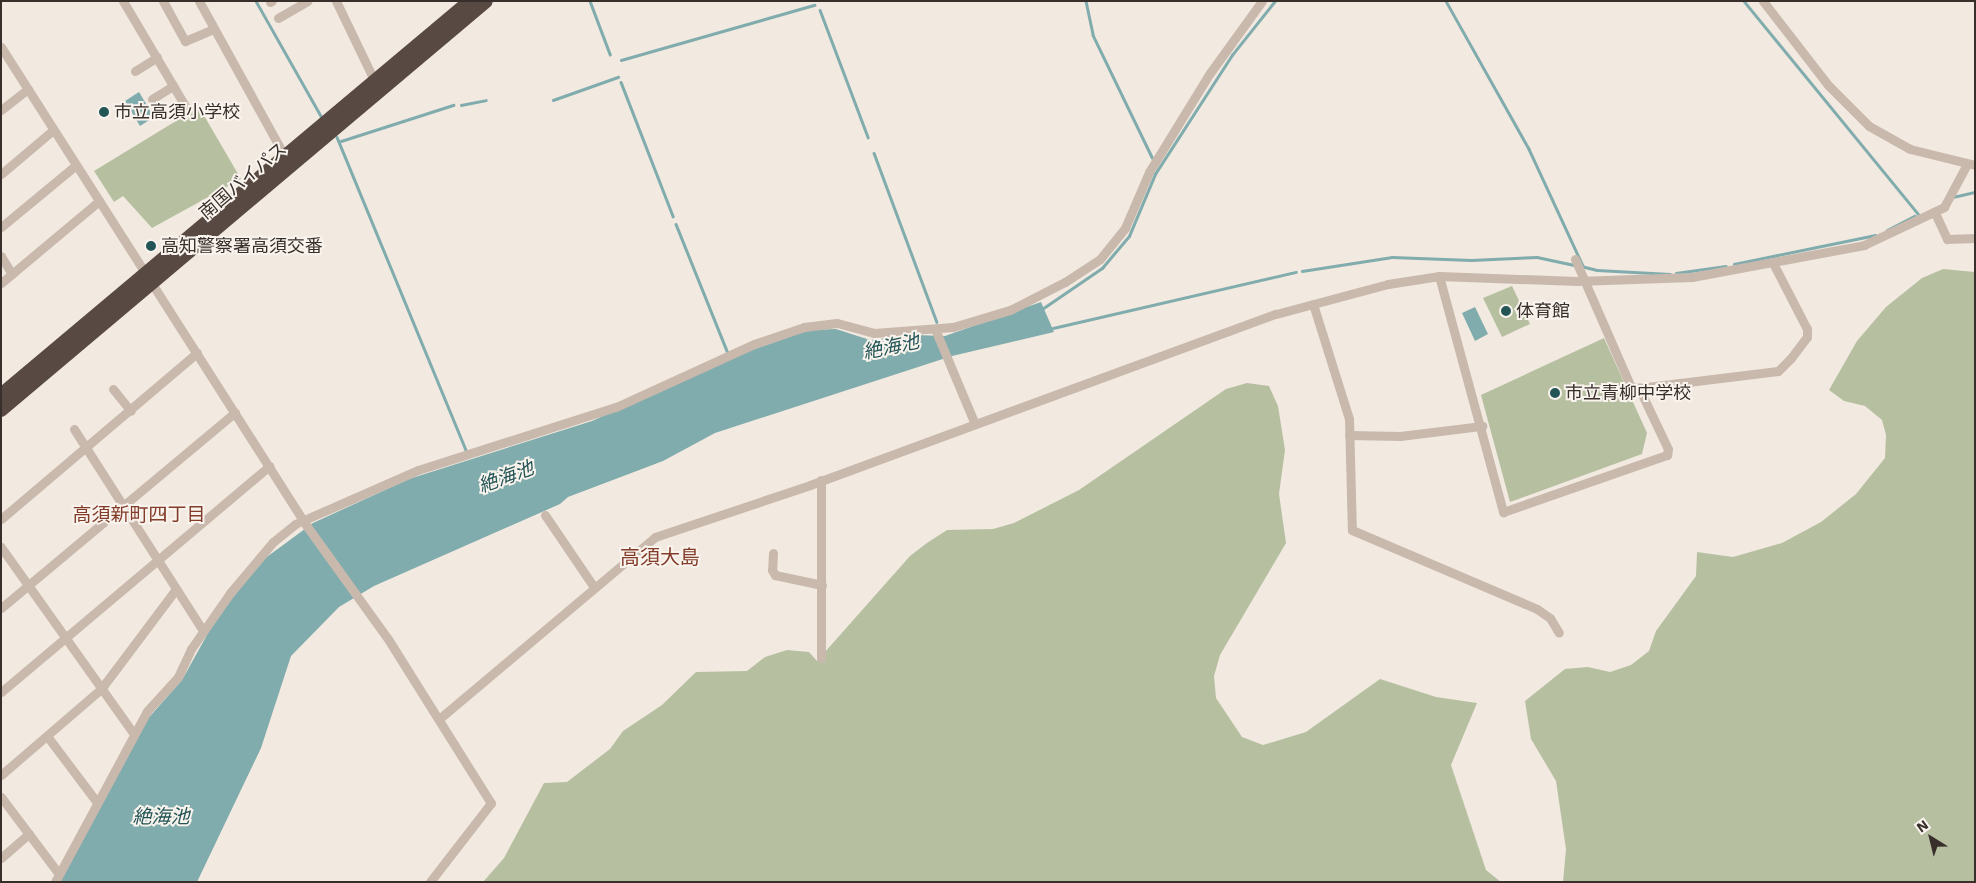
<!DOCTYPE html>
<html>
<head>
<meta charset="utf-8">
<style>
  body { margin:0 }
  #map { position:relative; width:1976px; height:883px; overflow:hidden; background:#f2e9e0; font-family:"Work Sans","Noto Sans JP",sans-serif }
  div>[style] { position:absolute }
  .green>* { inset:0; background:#b6c0a1 }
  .water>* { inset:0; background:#81acad }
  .stream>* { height:2.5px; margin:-1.25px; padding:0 1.25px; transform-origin:1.25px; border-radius:1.25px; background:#81acad }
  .minor>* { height:9px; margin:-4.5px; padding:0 4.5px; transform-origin:4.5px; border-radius:4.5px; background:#c9b9ad }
  .highway>* { height:14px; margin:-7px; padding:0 7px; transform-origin:7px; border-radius:7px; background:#584943 }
  .dots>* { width:14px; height:14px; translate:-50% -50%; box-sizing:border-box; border:2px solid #f9f3ed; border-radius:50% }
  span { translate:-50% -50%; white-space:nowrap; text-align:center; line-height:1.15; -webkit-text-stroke:4px #f9f3ed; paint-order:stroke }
  .poi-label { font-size:18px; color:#382f2b }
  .left { translate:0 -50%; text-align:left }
  .street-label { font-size:18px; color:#382f2b }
  .water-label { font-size:19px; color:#235557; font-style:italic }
  .neighbourhood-label { font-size:19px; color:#823c29 }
  .quarter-label { font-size:20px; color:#823c29 }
  .frame { position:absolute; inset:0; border:2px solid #382f2b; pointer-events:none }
  .north { position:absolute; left:1906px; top:813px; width:50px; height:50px; -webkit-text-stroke:4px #f9f3ed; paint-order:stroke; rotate:324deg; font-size:14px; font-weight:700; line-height:20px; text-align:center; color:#382f2b }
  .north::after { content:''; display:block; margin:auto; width:18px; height:22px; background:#382f2b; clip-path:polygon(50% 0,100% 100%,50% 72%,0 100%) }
</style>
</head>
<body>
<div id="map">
  <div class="green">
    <i style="clip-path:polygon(199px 107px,241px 179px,152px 228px,123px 196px,114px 202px,94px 171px)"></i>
    <i style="clip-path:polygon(1943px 269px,1975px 272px,1975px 882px,1563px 882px,1566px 849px,1556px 781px,1531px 739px,1525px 701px,1565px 669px,1588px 667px,1610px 672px,1631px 665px,1649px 651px,1656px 631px,1696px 576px,1697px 552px,1733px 557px,1782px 543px,1821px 522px,1856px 494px,1885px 458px,1886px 435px,1882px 420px,1865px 406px,1844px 401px,1829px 390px,1857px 341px,1886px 307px,1922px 278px)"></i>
    <i style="clip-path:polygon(1512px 286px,1530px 324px,1502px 337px,1483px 298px)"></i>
    <i style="clip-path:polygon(1604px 338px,1647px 433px,1642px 454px,1510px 502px,1481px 395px)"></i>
    <i style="clip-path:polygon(1247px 383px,1269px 386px,1278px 406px,1285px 450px,1279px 494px,1286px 543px,1220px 655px,1214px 676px,1216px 698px,1242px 737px,1263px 745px,1306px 732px,1380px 679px,1436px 697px,1477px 703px,1451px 765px,1486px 870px,1501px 882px,483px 882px,504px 858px,544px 783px,567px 782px,610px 749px,623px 731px,662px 705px,696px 672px,747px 671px,765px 657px,787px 650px,809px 652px,817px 661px,910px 556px,927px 543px,947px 530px,993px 529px,1014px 523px,1079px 490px,1226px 389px)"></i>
  </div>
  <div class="water">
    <i style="clip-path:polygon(139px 92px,154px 117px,140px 126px,125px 101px)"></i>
    <i style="clip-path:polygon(1041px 302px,1054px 332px,952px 356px,715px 433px,663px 461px,568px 497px,560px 504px,374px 586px,339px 607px,291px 656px,261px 748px,197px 882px,60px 882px,144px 723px,182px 680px,217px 617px,264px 559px,313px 523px,409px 479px,592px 421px,733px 357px,808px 330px,836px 329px,870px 340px,914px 335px,945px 336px)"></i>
    <i style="clip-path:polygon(1475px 307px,1488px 334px,1475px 341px,1462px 313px)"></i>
  </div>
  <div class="stream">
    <i style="left:256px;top:1px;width:132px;rotate:60.5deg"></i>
    <i style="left:590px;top:1px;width:57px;rotate:69.3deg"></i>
    <i style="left:1086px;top:1px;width:35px;rotate:78deg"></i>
    <i style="left:1093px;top:35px;width:136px;rotate:64.2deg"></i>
    <i style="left:1446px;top:1px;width:170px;rotate:60.7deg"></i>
    <i style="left:1529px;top:149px;width:129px;rotate:65.2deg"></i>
    <i style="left:1744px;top:1px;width:276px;rotate:50.7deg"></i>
    <i style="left:820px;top:10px;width:136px;rotate:69.3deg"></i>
    <i style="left:621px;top:60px;width:201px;rotate:-15.9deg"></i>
    <i style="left:621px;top:82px;width:144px;rotate:68.8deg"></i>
    <i style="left:553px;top:100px;width:69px;rotate:-19.5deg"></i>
    <i style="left:461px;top:105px;width:25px;rotate:-11deg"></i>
    <i style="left:337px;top:137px;width:339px;rotate:67.6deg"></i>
    <i style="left:341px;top:141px;width:118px;rotate:-17.8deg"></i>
    <i style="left:874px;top:153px;width:180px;rotate:69.6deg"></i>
    <i style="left:1953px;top:197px;width:23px;rotate:-13deg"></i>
    <i style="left:676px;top:224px;width:137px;rotate:68.1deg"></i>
    <i style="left:1887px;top:230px;width:31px;rotate:-27deg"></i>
    <i style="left:1734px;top:264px;width:144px;rotate:-11.6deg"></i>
    <i style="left:1581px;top:266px;width:16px;rotate:14deg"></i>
    <i style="left:1597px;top:270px;width:73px;rotate:3.1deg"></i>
    <i style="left:1302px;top:271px;width:91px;rotate:-8.8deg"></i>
    <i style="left:1392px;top:257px;width:79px;rotate:2.2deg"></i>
    <i style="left:1471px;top:260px;width:66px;rotate:-2.6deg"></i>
    <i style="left:1537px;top:257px;width:40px;rotate:12deg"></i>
    <i style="left:1676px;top:273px;width:50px;rotate:-8deg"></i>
    <i style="left:1042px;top:309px;width:73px;rotate:-34.3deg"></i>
    <i style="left:1102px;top:268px;width:42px;rotate:-49.8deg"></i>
    <i style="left:1129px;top:236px;width:67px;rotate:-67.2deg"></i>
    <i style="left:1155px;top:174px;width:142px;rotate:-57.1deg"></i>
    <i style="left:1232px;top:55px;width:69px;rotate:-51.5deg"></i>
    <i style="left:1053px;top:328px;width:249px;rotate:-13deg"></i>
  </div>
  <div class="minor">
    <i style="left:123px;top:1px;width:122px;rotate:59.4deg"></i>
    <i style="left:163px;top:1px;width:46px;rotate:61.2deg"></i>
    <i style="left:185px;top:41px;width:30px;rotate:-23deg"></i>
    <i style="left:199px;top:1px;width:178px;rotate:61.1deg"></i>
    <i style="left:336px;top:1px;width:90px;rotate:64.3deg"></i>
    <i style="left:1763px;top:1px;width:106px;rotate:52.3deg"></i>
    <i style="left:1828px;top:85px;width:58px;rotate:45deg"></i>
    <i style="left:1869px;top:126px;width:47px;rotate:29.3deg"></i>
    <i style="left:1910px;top:149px;width:67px;rotate:13.8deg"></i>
    <i style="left:270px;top:2px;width:2px;rotate:-27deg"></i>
    <i style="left:278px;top:18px;width:34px;rotate:-30deg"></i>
    <i style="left:1px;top:47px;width:567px;rotate:57.46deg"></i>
    <i style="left:306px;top:525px;width:140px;rotate:54.3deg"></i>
    <i style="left:388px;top:639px;width:194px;rotate:57.9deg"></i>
    <i style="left:491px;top:803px;width:100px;rotate:127.7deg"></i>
    <i style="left:135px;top:71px;width:26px;rotate:-32deg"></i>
    <i style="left:152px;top:99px;width:25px;rotate:-32deg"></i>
    <i style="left:1px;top:110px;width:34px;rotate:-38deg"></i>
    <i style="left:1px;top:174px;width:68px;rotate:-40.2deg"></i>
    <i style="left:1935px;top:213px;width:29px;rotate:65deg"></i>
    <i style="left:1947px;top:239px;width:28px;rotate:-2deg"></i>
    <i style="left:1px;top:227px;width:97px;rotate:-39.6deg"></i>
    <i style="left:1px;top:256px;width:21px;rotate:59deg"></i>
    <i style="left:1575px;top:259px;width:140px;rotate:66.4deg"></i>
    <i style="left:1631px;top:387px;width:8px;rotate:7deg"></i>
    <i style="left:1639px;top:388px;width:140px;rotate:-7deg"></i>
    <i style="left:1778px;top:371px;width:18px;rotate:-45deg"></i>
    <i style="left:1791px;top:358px;width:26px;rotate:-53deg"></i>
    <i style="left:1807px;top:337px;width:8px;rotate:-90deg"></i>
    <i style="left:1807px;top:329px;width:74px;rotate:-117.3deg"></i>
    <i style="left:1439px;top:276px;width:245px;rotate:74.8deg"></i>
    <i style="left:1503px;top:512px;width:174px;rotate:-19.2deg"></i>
    <i style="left:1667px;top:455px;width:6px;rotate:-81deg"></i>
    <i style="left:1668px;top:449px;width:68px;rotate:-115.4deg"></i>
    <i style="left:1px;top:283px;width:128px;rotate:-39.9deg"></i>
    <i style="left:1313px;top:304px;width:121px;rotate:72.6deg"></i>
    <i style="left:1349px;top:419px;width:111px;rotate:88.5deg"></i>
    <i style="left:1352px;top:530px;width:201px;rotate:23.1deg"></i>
    <i style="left:1537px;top:609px;width:16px;rotate:35deg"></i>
    <i style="left:1550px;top:618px;width:17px;rotate:59deg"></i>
    <i style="left:935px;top:329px;width:103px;rotate:67.2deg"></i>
    <i style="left:113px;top:389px;width:28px;rotate:51deg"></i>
    <i style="left:74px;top:429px;width:240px;rotate:57.4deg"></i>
    <i style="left:1349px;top:435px;width:51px;rotate:1.1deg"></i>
    <i style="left:1400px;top:436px;width:83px;rotate:-7deg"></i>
    <i style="left:821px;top:480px;width:178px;rotate:90deg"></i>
    <i style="left:545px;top:515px;width:87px;rotate:55.8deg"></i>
    <i style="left:1px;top:519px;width:257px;rotate:-40.3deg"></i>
    <i style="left:1px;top:547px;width:229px;rotate:54.6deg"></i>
    <i style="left:773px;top:553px;width:17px;rotate:93deg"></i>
    <i style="left:772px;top:570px;width:6px;rotate:59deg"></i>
    <i style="left:775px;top:575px;width:48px;rotate:12deg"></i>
    <i style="left:1px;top:608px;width:305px;rotate:-39.9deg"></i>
    <i style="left:1px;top:692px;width:351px;rotate:-40.1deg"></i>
    <i style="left:439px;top:719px;width:282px;rotate:-40.1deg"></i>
    <i style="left:655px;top:537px;width:163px;rotate:-18.5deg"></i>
    <i style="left:810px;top:485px;width:496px;rotate:-20.2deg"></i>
    <i style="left:1276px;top:314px;width:116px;rotate:-15deg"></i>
    <i style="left:1388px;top:284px;width:52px;rotate:-8.9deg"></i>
    <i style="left:1439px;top:276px;width:138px;rotate:2.1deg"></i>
    <i style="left:1577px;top:281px;width:115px;rotate:-2deg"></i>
    <i style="left:1692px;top:277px;width:175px;rotate:-10.5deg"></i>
    <i style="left:1864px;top:245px;width:89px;rotate:-25.4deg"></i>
    <i style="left:1944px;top:207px;width:49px;rotate:-61.9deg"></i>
    <i style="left:47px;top:736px;width:81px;rotate:53deg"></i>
    <i style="left:1px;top:775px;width:132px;rotate:-40.7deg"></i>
    <i style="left:101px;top:689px;width:125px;rotate:-53.1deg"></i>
    <i style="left:1px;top:797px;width:96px;rotate:53deg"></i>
    <i style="left:1px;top:858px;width:37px;rotate:-41deg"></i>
    <i style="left:55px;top:882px;width:194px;rotate:-61.7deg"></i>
    <i style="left:147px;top:711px;width:46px;rotate:-47.6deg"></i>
    <i style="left:178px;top:677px;width:31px;rotate:-65deg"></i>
    <i style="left:191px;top:649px;width:68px;rotate:-55.1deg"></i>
    <i style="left:230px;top:593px;width:67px;rotate:-49.9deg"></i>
    <i style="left:273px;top:542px;width:28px;rotate:-39deg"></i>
    <i style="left:295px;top:524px;width:134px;rotate:-23.7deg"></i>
    <i style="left:418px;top:470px;width:208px;rotate:-17.7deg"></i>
    <i style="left:616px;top:407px;width:152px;rotate:-24.5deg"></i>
    <i style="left:754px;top:344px;width:53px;rotate:-18.8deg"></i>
    <i style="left:804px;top:327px;width:33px;rotate:-7deg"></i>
    <i style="left:837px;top:323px;width:38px;rotate:15deg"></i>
    <i style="left:874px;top:333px;width:79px;rotate:-4.3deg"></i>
    <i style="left:953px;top:327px;width:59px;rotate:-16.6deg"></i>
    <i style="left:1010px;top:310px;width:62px;rotate:-27deg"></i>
    <i style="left:1065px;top:282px;width:42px;rotate:-33.3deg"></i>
    <i style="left:1100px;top:259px;width:40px;rotate:-51deg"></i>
    <i style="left:1125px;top:228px;width:61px;rotate:-66.8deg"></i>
    <i style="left:1149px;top:172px;width:116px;rotate:-58.4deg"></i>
    <i style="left:1210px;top:73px;width:89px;rotate:-54.2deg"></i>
  </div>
  <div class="highway">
    <i style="left:1px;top:395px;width:613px;rotate:-40.03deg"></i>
    <i style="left:1px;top:410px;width:634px;rotate:-40.14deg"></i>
  </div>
  <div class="dots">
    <i style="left:104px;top:112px;background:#235557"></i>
    <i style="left:151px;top:246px;background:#235557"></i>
    <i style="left:1506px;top:311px;background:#235557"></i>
    <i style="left:1555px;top:393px;background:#235557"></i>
  </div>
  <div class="poi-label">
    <span class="left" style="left:114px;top:112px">市立高須小学校</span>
    <span class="left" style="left:161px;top:246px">高知警察署高須交番</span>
    <span class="left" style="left:1516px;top:311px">体育館</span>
    <span class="left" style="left:1565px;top:393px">市立青柳中学校</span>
  </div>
  <div class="street-label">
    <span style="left:243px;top:181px;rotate:-40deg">南国バイパス</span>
  </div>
  <div class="water-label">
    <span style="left:891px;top:347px;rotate:-12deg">絶海池</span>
    <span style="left:506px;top:477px;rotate:-20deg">絶海池</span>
    <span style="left:161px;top:817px">絶海池</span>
  </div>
  <div class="neighbourhood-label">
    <span style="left:139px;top:515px">高須新町四丁目</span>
  </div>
  <div class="quarter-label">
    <span style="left:660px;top:557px">高須大島</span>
  </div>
  <div class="frame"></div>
  <div class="north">N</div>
</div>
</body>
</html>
